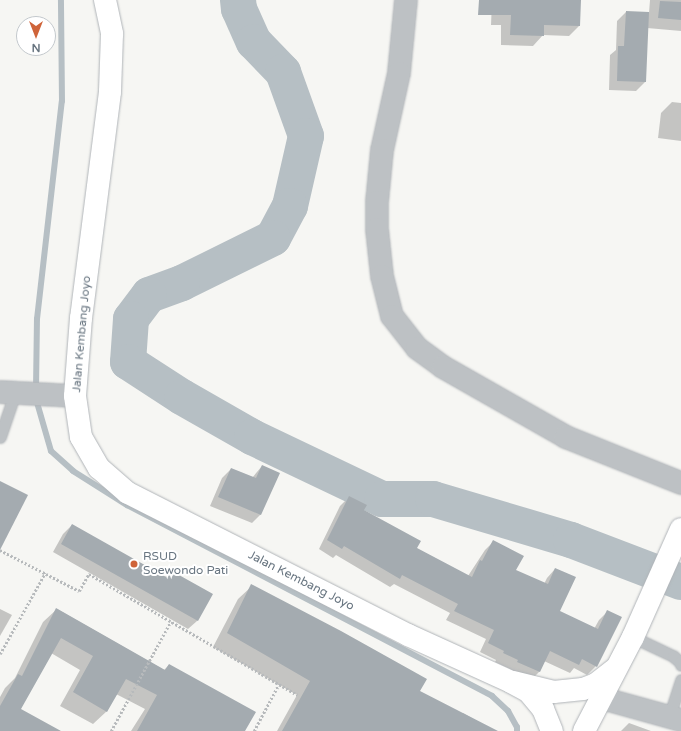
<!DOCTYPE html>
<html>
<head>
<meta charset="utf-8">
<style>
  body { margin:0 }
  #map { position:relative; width:681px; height:731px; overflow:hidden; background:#f6f6f3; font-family:"Varela Round",sans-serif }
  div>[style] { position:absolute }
  .shadow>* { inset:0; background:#0003 }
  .stream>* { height:6px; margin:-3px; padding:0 3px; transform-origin:3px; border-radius:3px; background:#b6bfc4 }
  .river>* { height:36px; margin:-18px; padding:0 18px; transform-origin:18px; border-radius:18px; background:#b6bfc4 }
  .building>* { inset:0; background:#a4abb0 }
  .path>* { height:2.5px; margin-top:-1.25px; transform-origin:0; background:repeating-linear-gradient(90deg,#b7babc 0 2px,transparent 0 4px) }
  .roads { filter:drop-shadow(0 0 1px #b0b4b8) drop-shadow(0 0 1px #b0b4b8) }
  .lane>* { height:11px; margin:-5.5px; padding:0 5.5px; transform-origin:5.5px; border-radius:5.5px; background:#bdc1c4 }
  .street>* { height:22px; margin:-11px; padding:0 11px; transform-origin:11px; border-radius:11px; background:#bdc1c4 }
  .secondary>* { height:22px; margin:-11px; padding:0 11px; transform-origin:11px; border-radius:11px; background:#fff }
  .primary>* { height:22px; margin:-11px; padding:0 11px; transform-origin:11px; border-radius:11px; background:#fff }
  .dots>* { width:11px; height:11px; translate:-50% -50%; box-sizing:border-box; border:2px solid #fff; border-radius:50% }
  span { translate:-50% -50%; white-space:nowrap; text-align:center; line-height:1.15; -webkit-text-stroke:4px #fff; paint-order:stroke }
  .street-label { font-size:12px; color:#687580 }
  .poi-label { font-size:12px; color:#687580 }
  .left { translate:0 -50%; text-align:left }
  .north { position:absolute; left:16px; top:16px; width:40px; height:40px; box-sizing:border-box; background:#fff; border:1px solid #c3c8cc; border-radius:50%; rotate:180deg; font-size:11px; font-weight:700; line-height:16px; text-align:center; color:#687580 }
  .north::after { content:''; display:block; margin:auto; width:14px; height:18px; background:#cf643a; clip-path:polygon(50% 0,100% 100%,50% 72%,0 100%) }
</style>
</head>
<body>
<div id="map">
  <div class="shadow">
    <i style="clip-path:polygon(492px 0,580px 0,579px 26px,569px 36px,543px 35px,533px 46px,501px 45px,501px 25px,491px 25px)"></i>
    <i style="clip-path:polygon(650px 0,681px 0,681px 31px,647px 28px,645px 82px,636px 91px,609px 90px,610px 55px,616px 50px,617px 21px,626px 12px,649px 13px)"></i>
    <i style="clip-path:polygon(672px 102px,681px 103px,681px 141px,658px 138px,661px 113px)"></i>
    <i style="clip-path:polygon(262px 466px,261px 514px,252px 523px,210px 506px,222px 478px,231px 469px,252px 478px)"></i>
    <i style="clip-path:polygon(349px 497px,363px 510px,416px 548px,468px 576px,485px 550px,494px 541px,515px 571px,544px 584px,547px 578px,555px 569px,558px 611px,594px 629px,599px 620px,608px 611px,596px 666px,587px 675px,574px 668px,570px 673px,544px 661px,540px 671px,531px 680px,509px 670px,510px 669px,495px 662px,496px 660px,480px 652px,486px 639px,446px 620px,450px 613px,394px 584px,390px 587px,336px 555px,333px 558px,319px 549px,340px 506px)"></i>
    <i style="clip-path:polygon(72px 525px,165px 577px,170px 571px,211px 594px,197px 621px,188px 629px,53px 552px,63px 534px)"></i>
    <i style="clip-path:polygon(252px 586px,419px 691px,462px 715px,463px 713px,491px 729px,490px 731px,277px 731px,297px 695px,213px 647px,238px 599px)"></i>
    <i style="clip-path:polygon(0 609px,12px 615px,0 636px)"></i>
    <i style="clip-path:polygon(57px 609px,164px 670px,169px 665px,244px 731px,131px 731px,145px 709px,116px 694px,107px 711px,93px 724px,60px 706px,80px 670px,51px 653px,19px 709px,59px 731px,0 731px,0 697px,5px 688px,15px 678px,43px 622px)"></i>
    <i style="clip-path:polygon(629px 723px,651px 731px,621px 731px)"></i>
  </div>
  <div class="stream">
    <i style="left:36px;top:389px;width:70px;rotate:-89.2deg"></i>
    <i style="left:37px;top:319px;width:219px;rotate:-83.5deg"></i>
    <i style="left:62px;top:101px;width:101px;rotate:-90.6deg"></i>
    <i style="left:36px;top:399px;width:54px;rotate:73.9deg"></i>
    <i style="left:51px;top:451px;width:30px;rotate:42deg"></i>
    <i style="left:73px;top:471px;width:64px;rotate:32.2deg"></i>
    <i style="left:127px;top:505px;width:412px;rotate:27.6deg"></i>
    <i style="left:492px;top:696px;width:22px;rotate:43deg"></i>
    <i style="left:508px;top:711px;width:18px;rotate:61deg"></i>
    <i style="left:517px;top:727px;width:4px;rotate:90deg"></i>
  </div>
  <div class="river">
    <i style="left:238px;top:0;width:9px;rotate:84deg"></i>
    <i style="left:239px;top:9px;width:36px;rotate:66deg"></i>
    <i style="left:254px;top:42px;width:42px;rotate:46deg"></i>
    <i style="left:283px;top:72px;width:68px;rotate:70.2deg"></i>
    <i style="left:306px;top:136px;width:72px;rotate:102.9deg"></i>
    <i style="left:290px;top:206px;width:36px;rotate:118deg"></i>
    <i style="left:273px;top:238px;width:102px;rotate:153.7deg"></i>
    <i style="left:182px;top:283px;width:35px;rotate:160deg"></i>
    <i style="left:149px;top:295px;width:30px;rotate:127deg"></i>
    <i style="left:131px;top:319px;width:43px;rotate:94deg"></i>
    <i style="left:128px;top:362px;width:64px;rotate:32.9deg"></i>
    <i style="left:182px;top:397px;width:81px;rotate:29.7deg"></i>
    <i style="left:252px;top:437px;width:144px;rotate:25.5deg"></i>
    <i style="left:382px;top:499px;width:51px"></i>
    <i style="left:433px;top:499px;width:144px;rotate:16.5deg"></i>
    <i style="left:571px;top:540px;width:118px;rotate:20.9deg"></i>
  </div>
  <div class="building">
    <i style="clip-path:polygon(479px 0,581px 0,580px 26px,544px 25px,544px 36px,510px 35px,511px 15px,478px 15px)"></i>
    <i style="clip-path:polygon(660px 1px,681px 2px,681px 20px,658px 18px)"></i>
    <i style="clip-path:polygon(626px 11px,649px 12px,646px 82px,617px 81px,618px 46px,624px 46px)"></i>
    <i style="clip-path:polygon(262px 465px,280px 473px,261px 515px,218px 497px,231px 468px,256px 478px)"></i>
    <i style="clip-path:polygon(0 481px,28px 495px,0 550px)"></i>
    <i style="clip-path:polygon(349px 496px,367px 505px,364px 510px,421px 541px,417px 548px,472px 577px,480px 560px,482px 561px,493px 540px,524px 556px,516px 570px,548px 584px,555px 568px,576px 577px,560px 611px,598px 629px,607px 610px,622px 617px,597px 667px,582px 659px,579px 665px,550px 651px,540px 672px,517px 662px,518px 660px,503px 653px,504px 651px,488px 643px,494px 630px,454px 611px,458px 604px,402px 575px,400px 579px,344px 546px,342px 549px,327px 540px)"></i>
    <i style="clip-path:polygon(72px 524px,166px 577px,170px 570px,213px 594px,198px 621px,61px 544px)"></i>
    <i style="clip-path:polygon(251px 584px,341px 631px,427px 679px,420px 691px,498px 731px,282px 731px,310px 681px,227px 633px)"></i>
    <i style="clip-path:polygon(56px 608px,165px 670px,169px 664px,256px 712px,245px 731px,137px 731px,157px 695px,126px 679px,107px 712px,73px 692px,93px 656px,61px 638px,21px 709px,61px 731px,0 731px,0 706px,18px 674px,22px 676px)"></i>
  </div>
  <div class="path">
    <i style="left:0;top:550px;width:89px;rotate:27.4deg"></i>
    <i style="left:79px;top:591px;width:20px;rotate:-60deg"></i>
    <i style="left:89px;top:574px;width:241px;rotate:30.1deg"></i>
    <i style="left:0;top:654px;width:93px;rotate:-60.9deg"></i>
    <i style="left:111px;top:731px;width:125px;rotate:-61.4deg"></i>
    <i style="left:254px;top:731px;width:53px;rotate:-62deg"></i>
  </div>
  <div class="roads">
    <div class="lane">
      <i style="left:0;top:437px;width:46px;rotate:-71.2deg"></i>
      <i style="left:633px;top:637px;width:44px;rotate:25.4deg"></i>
      <i style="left:673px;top:656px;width:9px;rotate:41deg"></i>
      <i style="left:680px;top:662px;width:3px;rotate:72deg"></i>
      <i style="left:669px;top:717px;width:39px;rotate:-72deg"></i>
    </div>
    <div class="street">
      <i style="left:406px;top:0;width:73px;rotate:95.5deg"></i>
      <i style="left:399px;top:73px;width:79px;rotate:102.4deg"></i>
      <i style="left:382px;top:150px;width:52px;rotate:95.5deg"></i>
      <i style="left:377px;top:202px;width:27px;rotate:90deg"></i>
      <i style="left:377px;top:229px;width:47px;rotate:83.9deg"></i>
      <i style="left:382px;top:276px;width:41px;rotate:76deg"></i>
      <i style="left:392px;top:316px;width:41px;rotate:52deg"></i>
      <i style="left:417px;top:348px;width:32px;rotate:36deg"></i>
      <i style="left:443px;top:367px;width:142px;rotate:29.6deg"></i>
      <i style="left:566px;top:437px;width:124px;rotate:21.8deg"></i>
      <i style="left:0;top:392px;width:75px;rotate:3.1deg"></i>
      <i style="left:601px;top:698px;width:83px;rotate:15.4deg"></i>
    </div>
    <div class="secondary">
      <i style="left:513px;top:682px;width:42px;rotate:13.7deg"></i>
      <i style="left:554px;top:692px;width:29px;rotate:-6deg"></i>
      <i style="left:583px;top:689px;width:14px;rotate:-21deg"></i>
      <i style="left:596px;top:684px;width:24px;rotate:-38deg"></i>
      <i style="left:584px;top:731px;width:106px;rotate:-62.5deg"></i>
      <i style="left:633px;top:637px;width:118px;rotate:-66deg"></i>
    </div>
    <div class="primary">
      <i style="left:105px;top:0;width:35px;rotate:78deg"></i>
      <i style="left:112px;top:34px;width:58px;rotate:92deg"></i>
      <i style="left:110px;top:92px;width:228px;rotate:97.3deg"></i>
      <i style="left:81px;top:318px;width:78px;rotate:94.4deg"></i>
      <i style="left:75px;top:396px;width:41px;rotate:81.7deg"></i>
      <i style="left:81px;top:437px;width:36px;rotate:60deg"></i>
      <i style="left:99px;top:468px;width:38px;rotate:41deg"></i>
      <i style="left:128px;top:493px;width:314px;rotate:26.9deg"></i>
      <i style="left:408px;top:635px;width:113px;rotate:24.5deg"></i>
      <i style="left:511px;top:682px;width:19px;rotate:28deg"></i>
      <i style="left:528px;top:691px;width:23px;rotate:50deg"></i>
      <i style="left:543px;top:709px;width:24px;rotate:68deg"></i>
    </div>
  </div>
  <div class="dots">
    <i style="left:134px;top:564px;background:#cf643a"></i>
  </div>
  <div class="street-label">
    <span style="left:82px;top:334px;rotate:-85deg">Jalan Kembang Joyo</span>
    <span style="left:301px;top:581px;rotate:27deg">Jalan Kembang Joyo</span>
  </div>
  <div class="poi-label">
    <span class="left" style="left:143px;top:564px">RSUD<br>Soewondo Pati</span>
  </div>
  <div class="north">N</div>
</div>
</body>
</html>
